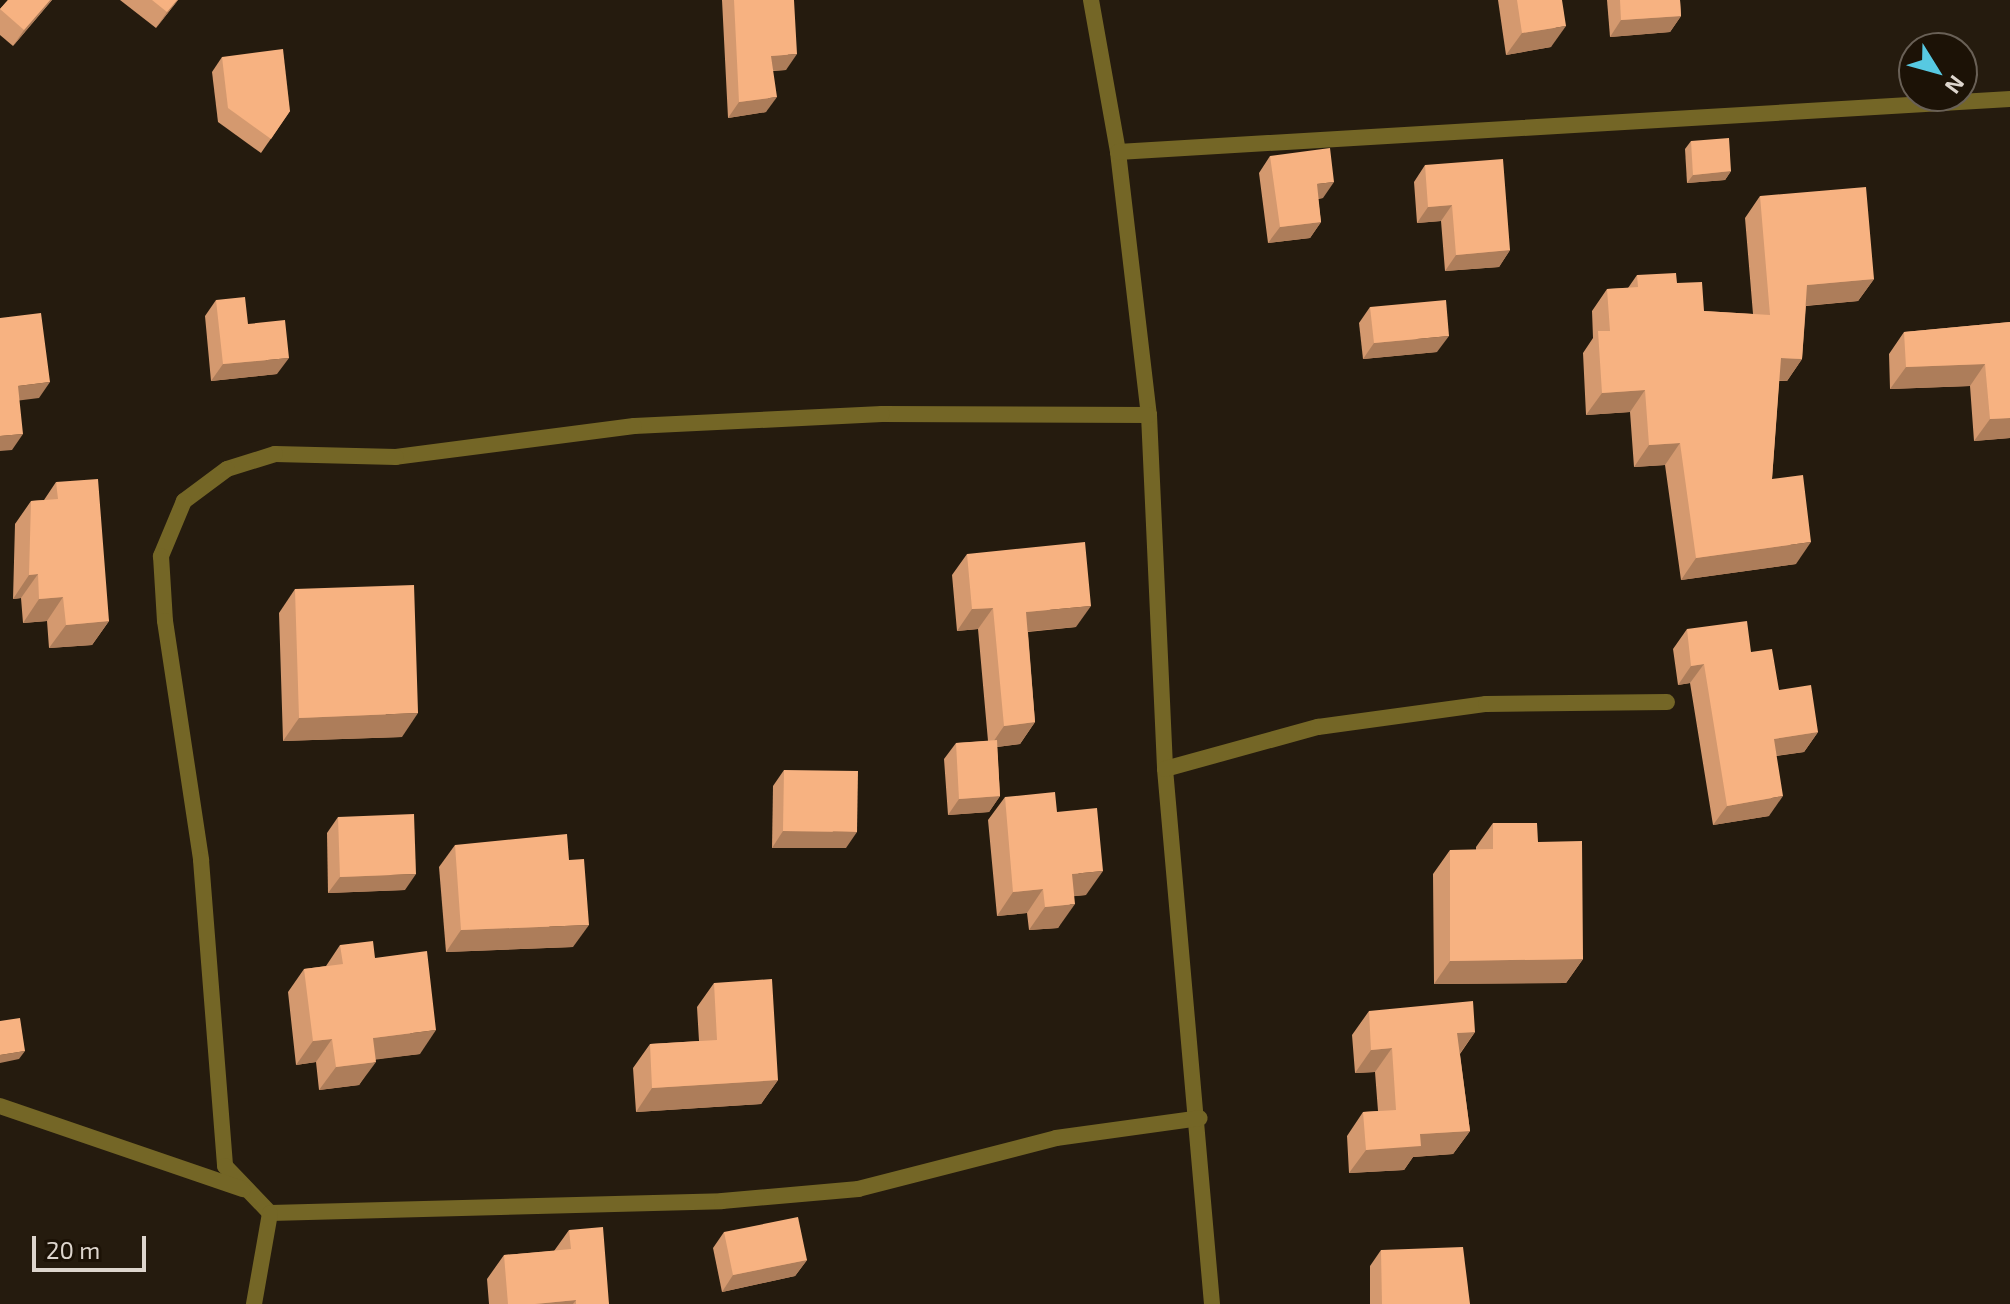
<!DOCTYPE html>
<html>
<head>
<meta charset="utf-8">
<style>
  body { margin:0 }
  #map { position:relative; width:2010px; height:1304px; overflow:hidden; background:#251b0e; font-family:"Exo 2",sans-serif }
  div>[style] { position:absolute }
  .street>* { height:16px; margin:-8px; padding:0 8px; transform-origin:8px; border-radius:8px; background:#746626 }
  .wall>* { inset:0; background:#d4996f }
  .shaded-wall>* { inset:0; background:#ad7d5a }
  .building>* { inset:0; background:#f7b281 }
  span { translate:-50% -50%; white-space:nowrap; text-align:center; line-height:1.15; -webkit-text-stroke:8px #1c1206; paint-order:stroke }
  .north { position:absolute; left:1898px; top:32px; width:80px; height:80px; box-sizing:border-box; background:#1c1206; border:2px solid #696056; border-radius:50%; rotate:127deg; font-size:22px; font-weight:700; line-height:32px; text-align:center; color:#ddd5cd }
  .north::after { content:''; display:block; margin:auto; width:28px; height:36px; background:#57c9e2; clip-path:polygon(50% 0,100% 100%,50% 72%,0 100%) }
  .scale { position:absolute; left:32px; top:1236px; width:114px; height:36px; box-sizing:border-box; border:4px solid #ddd5cd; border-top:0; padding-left:10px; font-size:24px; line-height:28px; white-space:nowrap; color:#ddd5cd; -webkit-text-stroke:6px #1c1206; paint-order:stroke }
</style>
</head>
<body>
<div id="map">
  <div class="street">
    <i style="left:1091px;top:0;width:154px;rotate:79.9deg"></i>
    <i style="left:1118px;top:152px;width:265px;rotate:83.3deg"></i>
    <i style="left:1149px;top:415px;width:354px;rotate:87.4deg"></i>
    <i style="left:1165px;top:769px;width:537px;rotate:84.98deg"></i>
    <i style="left:1118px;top:152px;width:894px;rotate:-3.4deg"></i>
    <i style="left:1149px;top:415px;width:267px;rotate:-179.8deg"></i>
    <i style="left:882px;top:414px;width:248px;rotate:177.2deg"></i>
    <i style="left:634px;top:426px;width:240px;rotate:172.6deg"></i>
    <i style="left:396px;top:457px;width:121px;rotate:-178.6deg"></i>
    <i style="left:275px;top:454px;width:50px;rotate:162.6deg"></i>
    <i style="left:227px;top:469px;width:54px;rotate:143.3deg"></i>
    <i style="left:184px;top:501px;width:60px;rotate:112.7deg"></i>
    <i style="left:161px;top:556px;width:65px;rotate:86.5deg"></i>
    <i style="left:165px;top:621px;width:242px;rotate:81.4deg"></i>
    <i style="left:201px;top:860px;width:307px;rotate:85.5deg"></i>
    <i style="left:225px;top:1166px;width:65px;rotate:46.2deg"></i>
    <i style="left:270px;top:1213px;width:452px;rotate:-1.5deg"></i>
    <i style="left:722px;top:1201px;width:137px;rotate:-5deg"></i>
    <i style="left:858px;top:1189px;width:204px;rotate:-14.4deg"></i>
    <i style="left:1056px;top:1138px;width:145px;rotate:-7.9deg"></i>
    <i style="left:1165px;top:769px;width:159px;rotate:-15.4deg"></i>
    <i style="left:1318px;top:727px;width:170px;rotate:-7.8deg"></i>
    <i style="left:1486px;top:704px;width:181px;rotate:-0.6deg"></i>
    <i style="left:0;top:1106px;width:257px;rotate:18.9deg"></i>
    <i style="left:254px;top:1304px;width:92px;rotate:-80deg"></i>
  </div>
  <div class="wall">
    <i style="clip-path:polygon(8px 0,52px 0,13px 46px,0 35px,0 9px)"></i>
    <i style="clip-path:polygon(120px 0,178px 0,156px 28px)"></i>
    <i style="clip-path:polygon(722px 0,794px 0,786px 70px,773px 71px,766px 112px,728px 118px)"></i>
    <i style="clip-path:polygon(1498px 0,1562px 0,1551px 47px,1506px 55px)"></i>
    <i style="clip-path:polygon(1607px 0,1680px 0,1681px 16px,1670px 32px,1610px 37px)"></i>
    <i style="clip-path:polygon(222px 57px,290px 111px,261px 153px,218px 122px,212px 72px)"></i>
    <i style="clip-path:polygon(1691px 141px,1731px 171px,1725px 180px,1687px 183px,1685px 149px)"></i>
    <i style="clip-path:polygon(1270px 156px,1323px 198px,1318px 199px,1321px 222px,1310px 238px,1268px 243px,1259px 173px)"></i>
    <i style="clip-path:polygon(1425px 165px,1510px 250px,1499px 267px,1445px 271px,1441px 221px,1417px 223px,1414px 182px)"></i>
    <i style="clip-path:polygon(1760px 196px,1874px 279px,1858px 301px,1806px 306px,1802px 359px,1787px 381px,1779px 381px,1772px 479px,1796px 564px,1681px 580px,1665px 465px,1634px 467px,1630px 412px,1586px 415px,1583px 353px,1593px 338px,1592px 311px,1607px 289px,1628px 288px,1637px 275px,1677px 283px,1704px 311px,1753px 314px,1745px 218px)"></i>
    <i style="clip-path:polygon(216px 300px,277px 374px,211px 381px,205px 316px)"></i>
    <i style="clip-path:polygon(1370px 307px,1437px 352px,1363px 359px,1359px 323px)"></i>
    <i style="clip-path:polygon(2010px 322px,2010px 438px,1974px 441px,1970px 386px,1890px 389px,1889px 354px,1904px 332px)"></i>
    <i style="clip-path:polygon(56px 482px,109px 621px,92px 645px,49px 648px,47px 621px,23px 623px,21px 598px,13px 599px,15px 524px,31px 501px,44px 500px)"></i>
    <i style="clip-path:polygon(967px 554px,1076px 627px,1028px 632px,1035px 722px,1020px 744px,997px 747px,1000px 796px,989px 812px,948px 815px,944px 759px,956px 743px,988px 741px,978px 629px,957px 631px,952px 575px)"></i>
    <i style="clip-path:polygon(295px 589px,402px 737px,283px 741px,279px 613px)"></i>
    <i style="clip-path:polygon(1687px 629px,1751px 652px,1779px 690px,1818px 732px,1804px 752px,1776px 756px,1769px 816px,1713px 825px,1690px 683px,1678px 685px,1673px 649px)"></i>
    <i style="clip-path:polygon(784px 770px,846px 848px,772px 848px,773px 786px)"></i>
    <i style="clip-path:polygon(1005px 797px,1057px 812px,1086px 895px,1074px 896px,1058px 928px,1029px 930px,1027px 913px,997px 916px,988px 820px)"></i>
    <i style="clip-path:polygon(338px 817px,405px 890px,328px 893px,327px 833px)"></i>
    <i style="clip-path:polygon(1493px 823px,1538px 842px,1583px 959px,1566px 983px,1434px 984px,1433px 874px,1450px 850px,1476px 850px,1476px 847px)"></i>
    <i style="clip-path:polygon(455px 845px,573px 947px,446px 952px,439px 867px)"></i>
    <i style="clip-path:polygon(340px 945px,375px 958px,420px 1054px,376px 1059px,359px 1085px,319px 1090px,316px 1062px,296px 1065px,288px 992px,304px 969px,326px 966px)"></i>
    <i style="clip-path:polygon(714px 983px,778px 1080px,761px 1104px,636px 1112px,633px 1068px,650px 1044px,699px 1041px,697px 1007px)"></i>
    <i style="clip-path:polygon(1369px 1011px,1475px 1032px,1460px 1054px,1470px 1131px,1453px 1154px,1413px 1157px,1404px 1170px,1349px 1173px,1347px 1136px,1363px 1112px,1378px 1111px,1375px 1072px,1355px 1073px,1352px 1035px)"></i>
    <i style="clip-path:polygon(569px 1230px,609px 1304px,489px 1304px,487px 1279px,504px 1255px,554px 1251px)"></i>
    <i style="clip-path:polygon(724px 1232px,807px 1260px,795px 1276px,722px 1292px,713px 1248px)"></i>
    <i style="clip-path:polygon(1381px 1250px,1470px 1304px,1370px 1304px,1370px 1266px)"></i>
  </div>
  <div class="shaded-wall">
    <i style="clip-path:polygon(50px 0,52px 0,13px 46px,24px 30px)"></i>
    <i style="clip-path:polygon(177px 0,178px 0,156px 28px,167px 12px)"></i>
    <i style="clip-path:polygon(1681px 16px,1670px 32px,1610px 37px,1621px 20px)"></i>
    <i style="clip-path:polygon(1566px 26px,1551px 47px,1506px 55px,1522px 33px)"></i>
    <i style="clip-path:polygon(797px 54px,786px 70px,761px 71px,771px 56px)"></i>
    <i style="clip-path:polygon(777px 97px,766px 112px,728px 118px,739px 102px)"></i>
    <i style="clip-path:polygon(1731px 171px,1725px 180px,1687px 183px,1693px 175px)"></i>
    <i style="clip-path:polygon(1334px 182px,1323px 198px,1305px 200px,1317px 184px)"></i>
    <i style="clip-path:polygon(1452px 205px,1441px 221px,1417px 223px,1428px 207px)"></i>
    <i style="clip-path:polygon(1321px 222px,1310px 238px,1268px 243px,1280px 227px)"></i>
    <i style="clip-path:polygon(1510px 250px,1499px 267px,1445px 271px,1456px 255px)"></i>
    <i style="clip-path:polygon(1874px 279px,1858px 301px,1791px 307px,1807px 285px)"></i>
    <i style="clip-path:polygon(1449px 336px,1437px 352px,1363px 359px,1374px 343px)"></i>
    <i style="clip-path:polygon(289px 358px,277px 374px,211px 381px,223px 364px)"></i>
    <i style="clip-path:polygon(1781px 358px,1802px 359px,1787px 381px,1765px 380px)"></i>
    <i style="clip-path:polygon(1985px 364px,1970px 386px,1890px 389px,1906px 367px)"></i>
    <i style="clip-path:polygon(50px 382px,39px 398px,7px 402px,18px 386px)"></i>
    <i style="clip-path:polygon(1645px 390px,1630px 412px,1586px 415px,1602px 393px)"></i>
    <i style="clip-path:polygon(2010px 418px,2010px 438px,1974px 441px,1990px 419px)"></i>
    <i style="clip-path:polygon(23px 434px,12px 450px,0 451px,0 436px)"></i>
    <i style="clip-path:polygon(1680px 443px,1665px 465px,1634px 467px,1649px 445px)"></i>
    <i style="clip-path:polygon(1811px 542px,1796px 564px,1681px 580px,1696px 558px)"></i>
    <i style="clip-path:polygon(38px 574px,21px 598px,13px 599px,29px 575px)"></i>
    <i style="clip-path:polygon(63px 597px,47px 621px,23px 623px,39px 599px)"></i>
    <i style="clip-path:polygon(1091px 606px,1076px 627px,1011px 633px,1026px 612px)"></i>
    <i style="clip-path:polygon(993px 608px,978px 629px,957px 631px,972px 609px)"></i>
    <i style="clip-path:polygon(109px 621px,92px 645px,49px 648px,66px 625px)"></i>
    <i style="clip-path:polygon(1704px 664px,1690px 683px,1678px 685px,1691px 666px)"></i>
    <i style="clip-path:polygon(418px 713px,402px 737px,283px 741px,299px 718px)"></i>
    <i style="clip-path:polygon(1035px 722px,1020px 744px,989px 748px,1004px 726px)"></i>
    <i style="clip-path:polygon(1818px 732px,1804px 752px,1760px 758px,1774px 739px)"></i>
    <i style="clip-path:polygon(1000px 796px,989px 812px,948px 815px,959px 799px)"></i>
    <i style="clip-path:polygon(1783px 796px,1769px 816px,1713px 825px,1727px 806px)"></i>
    <i style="clip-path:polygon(783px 831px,857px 832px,846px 848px,772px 848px)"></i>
    <i style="clip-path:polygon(1103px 871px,1086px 895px,1056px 898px,1072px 874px)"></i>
    <i style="clip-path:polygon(416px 874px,405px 890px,328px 893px,340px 877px)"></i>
    <i style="clip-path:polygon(1043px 889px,1027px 913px,997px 916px,1013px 892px)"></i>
    <i style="clip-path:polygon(1075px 904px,1058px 928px,1029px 930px,1045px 907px)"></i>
    <i style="clip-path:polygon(589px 925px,573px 947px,446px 952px,461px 930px)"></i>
    <i style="clip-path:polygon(1583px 959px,1566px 983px,1434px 984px,1450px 961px)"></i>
    <i style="clip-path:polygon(436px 1030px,420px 1054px,357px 1062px,373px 1038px)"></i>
    <i style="clip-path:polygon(1475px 1032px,1458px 1056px,1457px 1033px)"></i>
    <i style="clip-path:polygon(332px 1039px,316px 1062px,296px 1065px,313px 1041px)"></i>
    <i style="clip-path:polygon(1392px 1048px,1375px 1072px,1355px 1073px,1371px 1050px)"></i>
    <i style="clip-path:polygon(25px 1051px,19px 1059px,0 1063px,0 1055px)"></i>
    <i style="clip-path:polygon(376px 1062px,359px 1085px,319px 1090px,336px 1067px)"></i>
    <i style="clip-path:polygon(778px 1080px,761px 1104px,636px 1112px,652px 1088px)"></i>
    <i style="clip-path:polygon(1470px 1131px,1453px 1154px,1413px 1157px,1404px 1170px,1349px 1173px,1366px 1150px,1420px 1134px)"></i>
    <i style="clip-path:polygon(807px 1260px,795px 1276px,722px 1292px,733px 1275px)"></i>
    <i style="clip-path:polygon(576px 1300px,573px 1304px,535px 1304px)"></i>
  </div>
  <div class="building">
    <i style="clip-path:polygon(8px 0,50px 0,24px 30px,0 9px)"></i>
    <i style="clip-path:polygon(152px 0,177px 0,167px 12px)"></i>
    <i style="clip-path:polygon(734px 0,794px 0,797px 54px,771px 56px,777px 97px,739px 102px)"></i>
    <i style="clip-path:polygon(1517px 0,1562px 0,1566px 26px,1522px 33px)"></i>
    <i style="clip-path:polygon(1620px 0,1680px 0,1681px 16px,1621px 20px)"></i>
    <i style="clip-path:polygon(283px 49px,290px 111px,271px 139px,228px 108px,222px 57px)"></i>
    <i style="clip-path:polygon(1729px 138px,1731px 171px,1693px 175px,1691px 141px)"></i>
    <i style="clip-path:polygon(1330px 148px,1334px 182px,1317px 184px,1321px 222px,1280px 227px,1270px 156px)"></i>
    <i style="clip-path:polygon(1503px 159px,1510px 250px,1456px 255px,1452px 205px,1428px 207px,1425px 165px)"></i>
    <i style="clip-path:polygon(1866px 187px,1874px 279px,1807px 285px,1802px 359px,1781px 358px,1772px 479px,1803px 475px,1811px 542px,1696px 558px,1680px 443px,1649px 445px,1645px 390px,1602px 393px,1598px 331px,1610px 331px,1607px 289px,1638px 287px,1637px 275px,1676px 273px,1677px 283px,1702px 282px,1704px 311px,1770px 315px,1760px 196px)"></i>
    <i style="clip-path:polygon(245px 297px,248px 324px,285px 320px,289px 358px,223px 364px,216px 300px)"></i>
    <i style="clip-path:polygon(1446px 300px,1449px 336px,1374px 343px,1370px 307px)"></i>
    <i style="clip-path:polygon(41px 313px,50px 382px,18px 386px,23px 434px,0 436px,0 318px)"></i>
    <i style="clip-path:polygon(2010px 322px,2010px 418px,1990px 419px,1985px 364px,1906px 367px,1904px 332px)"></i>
    <i style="clip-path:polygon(98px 479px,109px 621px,66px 625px,63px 597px,39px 599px,38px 574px,29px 575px,31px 501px,58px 499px,56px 482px)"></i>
    <i style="clip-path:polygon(1085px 542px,1091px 606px,1026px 612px,1035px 722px,1004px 726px,993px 608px,972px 609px,967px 554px)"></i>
    <i style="clip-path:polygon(414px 585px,418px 713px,299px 718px,295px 589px)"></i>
    <i style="clip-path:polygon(1747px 621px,1751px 652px,1772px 649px,1779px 690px,1811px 685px,1818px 732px,1774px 739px,1783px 796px,1727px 806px,1704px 664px,1691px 666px,1687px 629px)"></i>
    <i style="clip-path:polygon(997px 740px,1000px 796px,959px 799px,956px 743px)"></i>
    <i style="clip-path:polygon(784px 770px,858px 771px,857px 832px,783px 831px)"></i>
    <i style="clip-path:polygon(1055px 792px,1057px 812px,1097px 808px,1103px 871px,1072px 874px,1075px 904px,1045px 907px,1043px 889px,1013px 892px,1005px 797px)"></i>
    <i style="clip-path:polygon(414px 814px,416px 874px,340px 877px,338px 817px)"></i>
    <i style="clip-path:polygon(1493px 823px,1537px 823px,1538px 842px,1582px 841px,1583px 959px,1450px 961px,1450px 850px,1493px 849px)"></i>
    <i style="clip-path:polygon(567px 834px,569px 860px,584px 859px,589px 925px,461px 930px,455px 845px)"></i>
    <i style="clip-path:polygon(373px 941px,375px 958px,427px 951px,436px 1030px,373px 1038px,376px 1062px,336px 1067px,332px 1039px,313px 1041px,304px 969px,343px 964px,340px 945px)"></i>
    <i style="clip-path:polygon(772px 979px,778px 1080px,652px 1088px,650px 1044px,717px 1040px,714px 983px)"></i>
    <i style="clip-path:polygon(1473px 1001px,1475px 1032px,1457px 1033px,1470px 1131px,1420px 1134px,1421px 1146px,1366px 1150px,1363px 1112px,1396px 1110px,1392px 1048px,1371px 1050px,1369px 1011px)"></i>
    <i style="clip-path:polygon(20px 1018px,25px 1051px,0 1055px,0 1021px)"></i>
    <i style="clip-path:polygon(798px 1217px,807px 1260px,733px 1275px,724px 1232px)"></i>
    <i style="clip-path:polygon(603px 1227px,609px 1304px,576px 1304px,576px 1300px,535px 1304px,508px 1304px,504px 1255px,571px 1249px,569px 1230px)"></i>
    <i style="clip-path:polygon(1463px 1247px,1470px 1304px,1382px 1304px,1381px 1250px)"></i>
  </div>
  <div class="north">N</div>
  <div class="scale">20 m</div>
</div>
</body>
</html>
